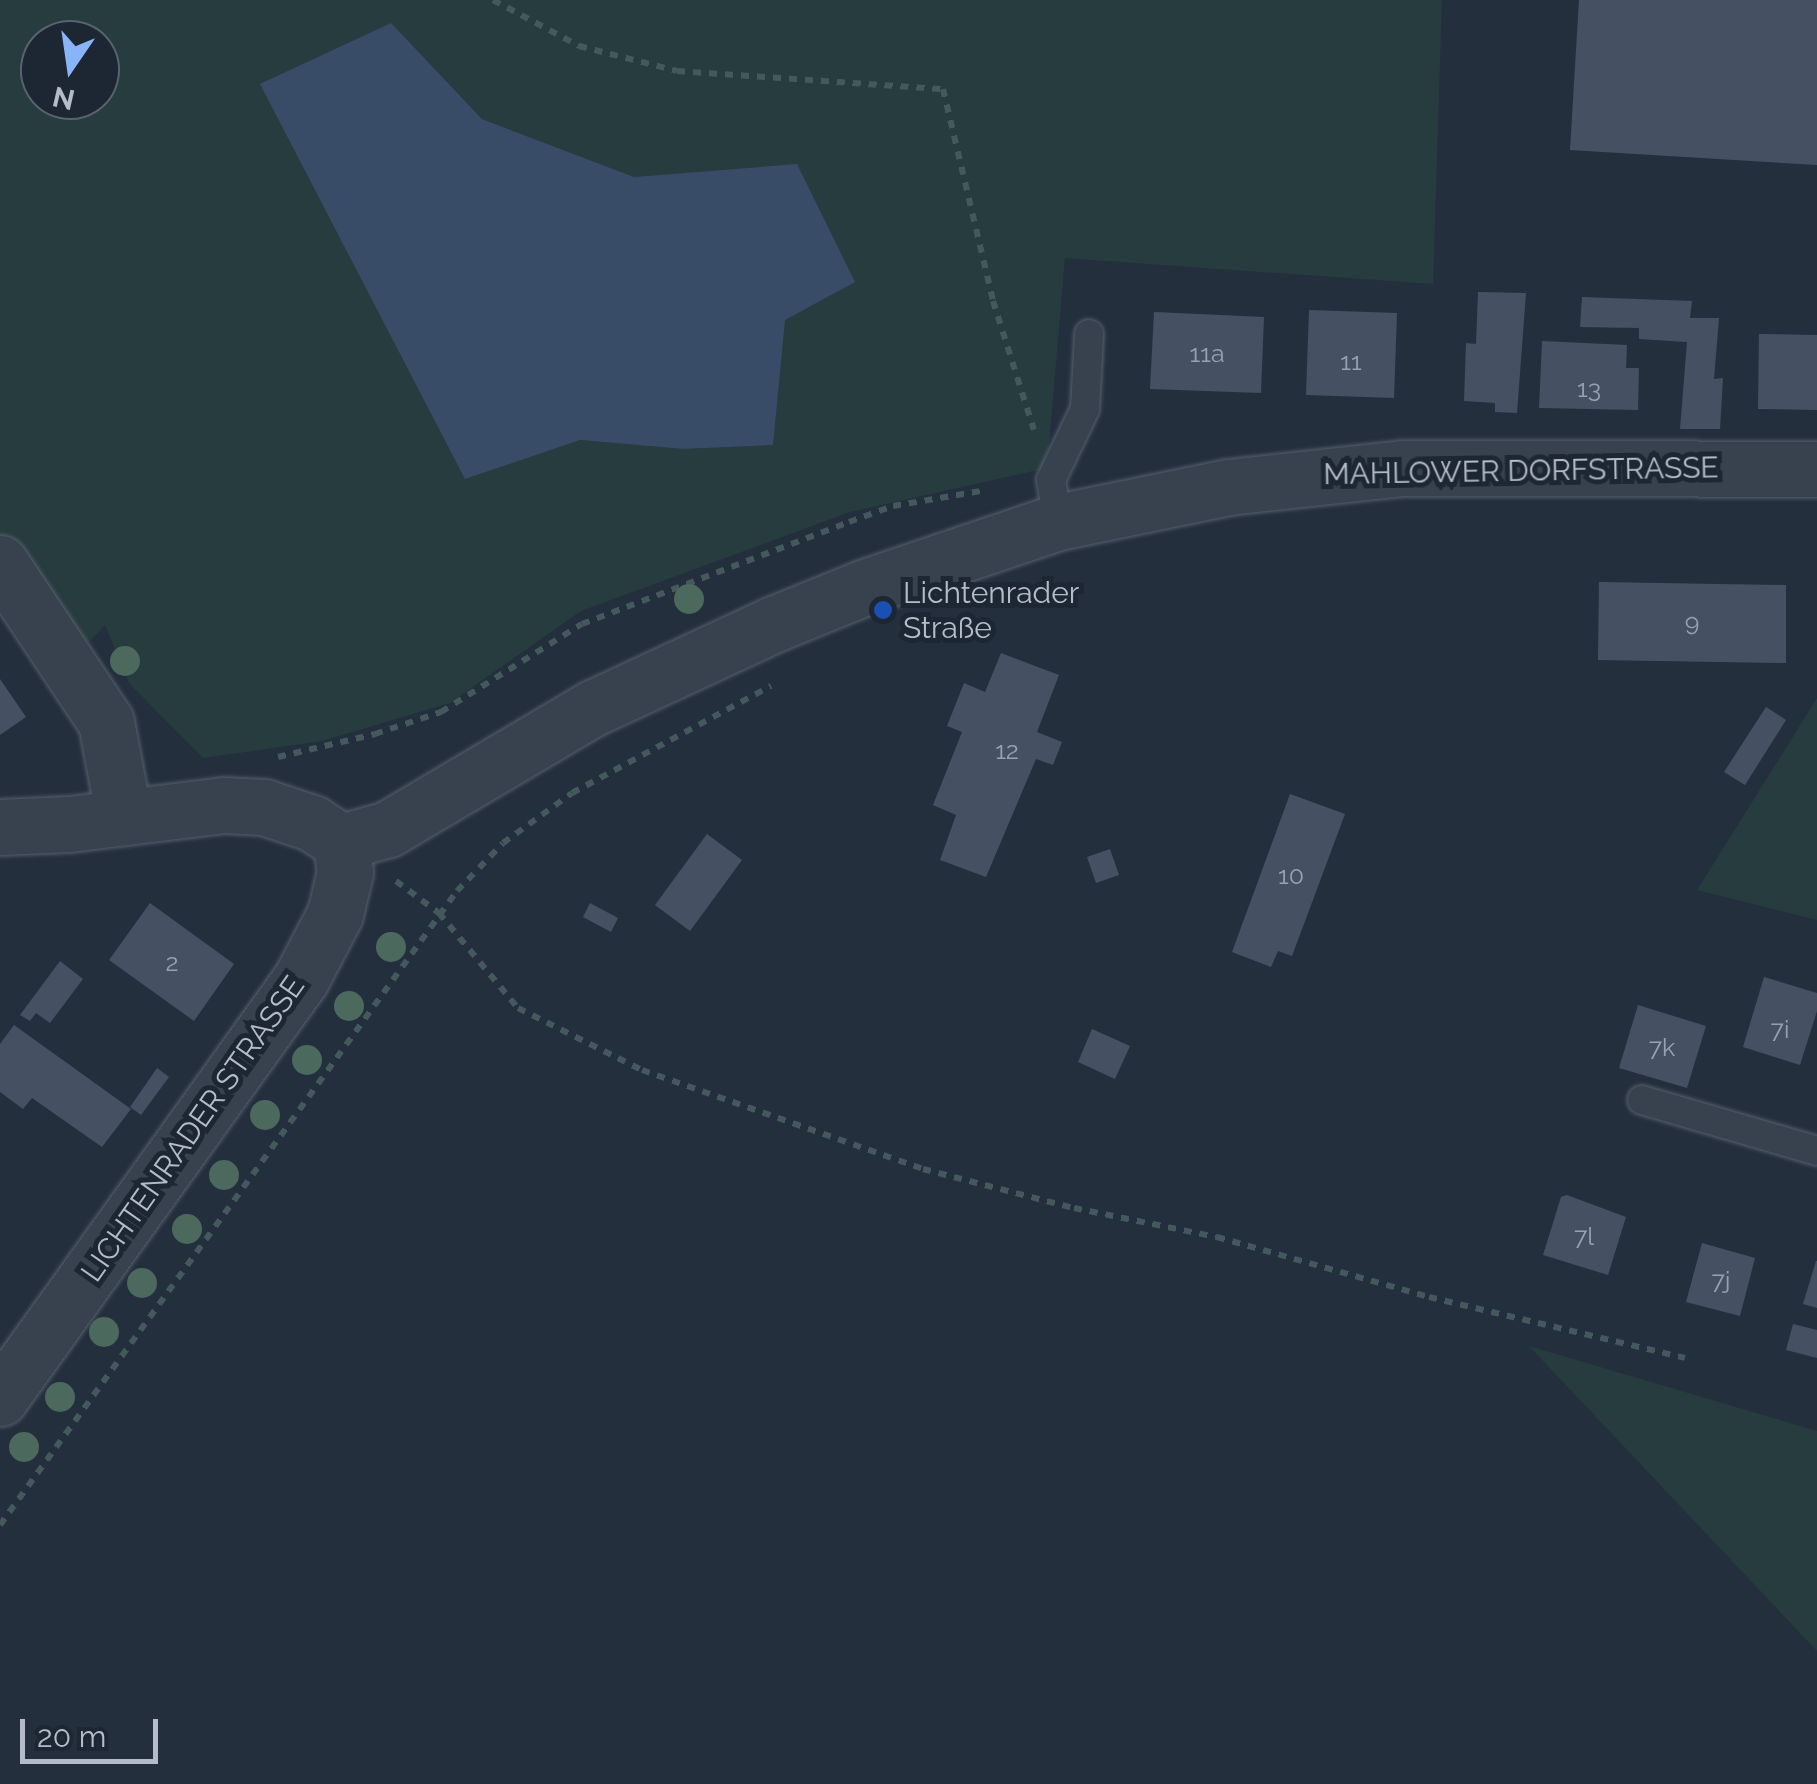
<!DOCTYPE html>
<html>
<head>
<meta charset="utf-8">
<style>
  body { margin:0 }
  #map { position:relative; width:1817px; height:1784px; overflow:hidden; background:#242f3e; font-family:Raleway,sans-serif }
  div>[style] { position:absolute }
  .green>* { inset:0; background:#263c3f }
  .water>* { inset:0; background:#394c67 }
  .building>* { inset:0; background:#455162 }
  .path>* { height:6px; margin-top:-3px; transform-origin:0; background:repeating-linear-gradient(90deg,#44595c 0 8px,transparent 0 16px) }
  .roads { filter:drop-shadow(0 0 2px #565f6c) drop-shadow(0 0 2px #565f6c) }
  .lane>* { height:28px; margin:-14px; padding:0 14px; transform-origin:14px; border-radius:14px; background:#38414e }
  .street>* { height:55px; margin:-27.5px; padding:0 27.5px; transform-origin:27.5px; border-radius:27.5px; background:#38414e }
  .trees>* { width:30px; height:30px; margin:-15px; border-radius:50%; background:#4b6a5d }
  .dots>* { width:28px; height:28px; translate:-50% -50%; box-sizing:border-box; border:5px solid #1d2633; border-radius:50% }
  span { translate:-50% -50%; white-space:nowrap; text-align:center; line-height:1.15; -webkit-text-stroke:10px #1d2633; paint-order:stroke }
  .number-label { font-size:25px; color:#98a1af }
  .number-label span { -webkit-text-stroke-width:0 }
  .street-label { font-size:30px; color:#b4bcc9 }
  .poi-label { font-size:30px; color:#b4bcc9 }
  .left { translate:0 -50%; text-align:left }
  .north { position:absolute; left:20px; top:20px; width:100px; height:100px; box-sizing:border-box; background:#1d2633; border:2px solid #59626f; border-radius:50%; rotate:193deg; font-size:28px; font-weight:700; line-height:40px; text-align:center; color:#b4bcc9 }
  .north::after { content:''; display:block; margin:auto; width:35px; height:45px; background:#8ab4f8; clip-path:polygon(50% 0,100% 100%,50% 72%,0 100%) }
  .scale { position:absolute; left:20px; top:1719px; width:138px; height:45px; box-sizing:border-box; border:5px solid #b4bcc9; border-top:0; padding-left:12px; font-size:30px; line-height:35px; white-space:nowrap; color:#b4bcc9; -webkit-text-stroke:8px #1d2633; paint-order:stroke }
</style>
</head>
<body>
<div id="map">
  <div class="green">
    <i style="clip-path:polygon(evenodd,0 0,1442px 0,1433px 284px,1065px 258px,1047px 468px,850px 512px,581px 611px,450px 703px,322px 741px,203px 758px,129px 683px,105px 625px,89px 642px,69px 644px,0 537px,0 0,390px 23px,482px 119px,634px 177px,797px 165px,773px 445px,683px 449px,580px 440px,465px 478px,390px 23px,0 0,40px 40px,100px 40px,100px 100px,40px 100px,40px 40px)"></i>
    <i style="clip-path:polygon(1817px 698px,1817px 920px,1697px 890px)"></i>
    <i style="clip-path:polygon(1529px 1346px,1817px 1431px,1817px 1651px)"></i>
  </div>
  <div class="water">
    <i style="clip-path:polygon(391px 23px,482px 119px,634px 177px,797px 164px,855px 282px,785px 320px,773px 445px,683px 449px,580px 440px,465px 479px,260px 84px)"></i>
  </div>
  <div class="building">
    <i style="clip-path:polygon(1579px 0,1817px 0,1817px 165px,1570px 150px)"></i>
    <i style="clip-path:polygon(1478px 292px,1526px 293px,1517px 413px,1495px 412px,1495px 403px,1464px 401px,1466px 343px,1476px 344px)"></i>
    <i style="clip-path:polygon(1582px 297px,1692px 301px,1690px 318px,1719px 318px,1714px 379px,1723px 378px,1720px 429px,1680px 429px,1687px 342px,1639px 339px,1639px 328px,1580px 327px)"></i>
    <i style="clip-path:polygon(1309px 310px,1397px 313px,1394px 398px,1306px 395px)"></i>
    <i style="clip-path:polygon(1154px 312px,1264px 317px,1261px 393px,1150px 389px)"></i>
    <i style="clip-path:polygon(1759px 334px,1817px 335px,1817px 410px,1758px 409px)"></i>
    <i style="clip-path:polygon(1542px 341px,1627px 345px,1626px 368px,1639px 368px,1638px 410px,1539px 408px)"></i>
    <i style="clip-path:polygon(1599px 582px,1786px 585px,1786px 663px,1598px 660px)"></i>
    <i style="clip-path:polygon(1001px 653px,1059px 675px,1037px 732px,1062px 742px,1053px 765px,1036px 759px,986px 877px,940px 860px,956px 815px,933px 805px,962px 732px,947px 726px,964px 683px,985px 692px)"></i>
    <i style="clip-path:polygon(0 679px,26px 717px,0 735px)"></i>
    <i style="clip-path:polygon(1766px 707px,1786px 720px,1745px 785px,1724px 772px)"></i>
    <i style="clip-path:polygon(1290px 794px,1345px 814px,1292px 956px,1278px 951px,1271px 967px,1232px 952px)"></i>
    <i style="clip-path:polygon(707px 834px,742px 860px,690px 931px,655px 905px)"></i>
    <i style="clip-path:polygon(1110px 849px,1119px 875px,1096px 883px,1087px 857px)"></i>
    <i style="clip-path:polygon(150px 903px,234px 964px,194px 1021px,109px 960px)"></i>
    <i style="clip-path:polygon(590px 903px,618px 918px,611px 932px,583px 917px)"></i>
    <i style="clip-path:polygon(60px 961px,83px 979px,50px 1023px,36px 1013px,30px 1021px,20px 1015px)"></i>
    <i style="clip-path:polygon(1764px 977px,1817px 993px,1817px 1011px,1800px 1065px,1743px 1047px)"></i>
    <i style="clip-path:polygon(1638px 1005px,1706px 1026px,1687px 1088px,1619px 1068px)"></i>
    <i style="clip-path:polygon(14px 1025px,131px 1109px,102px 1147px,32px 1098px,23px 1109px,0 1092px,0 1044px)"></i>
    <i style="clip-path:polygon(1092px 1029px,1130px 1046px,1115px 1079px,1078px 1062px)"></i>
    <i style="clip-path:polygon(157px 1068px,169px 1077px,141px 1115px,130px 1107px)"></i>
    <i style="clip-path:polygon(1567px 1195px,1626px 1217px,1608px 1275px,1543px 1255px,1561px 1197px)"></i>
    <i style="clip-path:polygon(1702px 1243px,1755px 1258px,1740px 1316px,1686px 1302px)"></i>
    <i style="clip-path:polygon(1816px 1261px,1817px 1261px,1817px 1308px,1803px 1304px)"></i>
    <i style="clip-path:polygon(1793px 1324px,1817px 1330px,1817px 1358px,1786px 1350px)"></i>
  </div>
  <div class="path">
    <i style="left:493px;top:0;width:98px;rotate:28.1deg"></i>
    <i style="left:579px;top:46px;width:101px;rotate:14.3deg"></i>
    <i style="left:677px;top:71px;width:267px;rotate:3.9deg"></i>
    <i style="left:943px;top:89px;width:218px;rotate:76.7deg"></i>
    <i style="left:993px;top:301px;width:135px;rotate:72.4deg"></i>
    <i style="left:278px;top:757px;width:100px;rotate:-13.3deg"></i>
    <i style="left:375px;top:734px;width:70px;rotate:-18.4deg"></i>
    <i style="left:441px;top:712px;width:166px;rotate:-32deg"></i>
    <i style="left:582px;top:624px;width:286px;rotate:-20.9deg"></i>
    <i style="left:849px;top:522px;width:47px;rotate:-20deg"></i>
    <i style="left:893px;top:506px;width:89px;rotate:-9.7deg"></i>
    <i style="left:396px;top:881px;width:54px;rotate:36.7deg"></i>
    <i style="left:439px;top:913px;width:124px;rotate:50.3deg"></i>
    <i style="left:518px;top:1008px;width:139px;rotate:26.6deg"></i>
    <i style="left:642px;top:1070px;width:298px;rotate:19.4deg"></i>
    <i style="left:923px;top:1169px;width:156px;rotate:14.5deg"></i>
    <i style="left:1074px;top:1208px;width:146px;rotate:11.5deg"></i>
    <i style="left:1217px;top:1237px;width:220px;rotate:15.8deg"></i>
    <i style="left:1429px;top:1297px;width:263px;rotate:13.4deg"></i>
    <i style="left:0;top:1525px;width:782px;rotate:-54.22deg"></i>
    <i style="left:457px;top:891px;width:66px;rotate:-46.2deg"></i>
    <i style="left:503px;top:843px;width:85px;rotate:-35.9deg"></i>
    <i style="left:572px;top:793px;width:226px;rotate:-28.3deg"></i>
  </div>
  <div class="roads">
    <div class="lane">
      <i style="left:1058px;top:522px;width:43px;rotate:-99.5deg"></i>
      <i style="left:1051px;top:480px;width:79px;rotate:-64.4deg"></i>
      <i style="left:1085px;top:409px;width:75px;rotate:-86.9deg"></i>
      <i style="left:1642px;top:1100px;width:182px;rotate:16.2deg"></i>
    </div>
    <div class="street">
      <i style="left:0;top:563px;width:191px;rotate:56.3deg"></i>
      <i style="left:106px;top:722px;width:97px;rotate:79.3deg"></i>
      <i style="left:0;top:827px;width:69px;rotate:-2.5deg"></i>
      <i style="left:69px;top:824px;width:156px;rotate:-7deg"></i>
      <i style="left:224px;top:805px;width:40px;rotate:2.9deg"></i>
      <i style="left:264px;top:807px;width:51px;rotate:18.4deg"></i>
      <i style="left:312px;top:823px;width:35px;rotate:33deg"></i>
      <i style="left:341px;top:842px;width:49px;rotate:-15.5deg"></i>
      <i style="left:388px;top:829px;width:238px;rotate:-30.6deg"></i>
      <i style="left:593px;top:708px;width:200px;rotate:-24.9deg"></i>
      <i style="left:774px;top:624px;width:98px;rotate:-22.1deg"></i>
      <i style="left:865px;top:587px;width:204px;rotate:-18.6deg"></i>
      <i style="left:1058px;top:522px;width:174px;rotate:-11.6deg"></i>
      <i style="left:1228px;top:487px;width:176px;rotate:-6.2deg"></i>
      <i style="left:1403px;top:468px;width:414px;rotate:0.1deg"></i>
      <i style="left:0;top:1398px;width:516px;rotate:-54.31deg"></i>
      <i style="left:301px;top:979px;width:73px;rotate:-62.4deg"></i>
      <i style="left:335px;top:914px;width:43px;rotate:-76.6deg"></i>
      <i style="left:345px;top:872px;width:30px;rotate:-98deg"></i>
    </div>
  </div>
  <div class="trees">
    <i style="left:689px;top:599px"></i>
    <i style="left:125px;top:661px"></i>
    <i style="left:391px;top:947px"></i>
    <i style="left:349px;top:1006px"></i>
    <i style="left:307px;top:1060px"></i>
    <i style="left:265px;top:1115px"></i>
    <i style="left:224px;top:1175px"></i>
    <i style="left:187px;top:1229px"></i>
    <i style="left:142px;top:1283px"></i>
    <i style="left:104px;top:1332px"></i>
    <i style="left:60px;top:1397px"></i>
    <i style="left:24px;top:1447px"></i>
  </div>
  <div class="dots">
    <i style="left:883px;top:610px;background:#1a4fb4"></i>
  </div>
  <div class="number-label">
    <span style="left:1207px;top:353px">11a</span>
    <span style="left:1351px;top:361px">11</span>
    <span style="left:1589px;top:388px">13</span>
    <span style="left:1692px;top:622px">9</span>
    <span style="left:1007px;top:750px">12</span>
    <span style="left:1291px;top:875px">10</span>
    <span style="left:172px;top:962px">2</span>
    <span style="left:1780px;top:1029px">7i</span>
    <span style="left:1662px;top:1047px">7k</span>
    <span style="left:1584px;top:1236px">7l</span>
    <span style="left:1721px;top:1280px">7j</span>
  </div>
  <div class="street-label">
    <span style="left:1521px;top:471px;rotate:-1deg">MAHLOWER DORFSTRASSE</span>
    <span style="left:193px;top:1129px;rotate:-55deg">LICHTENRADER STRASSE</span>
  </div>
  <div class="poi-label">
    <span class="left" style="left:903px;top:610px">Lichtenrader<br>Straße</span>
  </div>
  <div class="north">N</div>
  <div class="scale">20 m</div>
</div>
</body>
</html>
